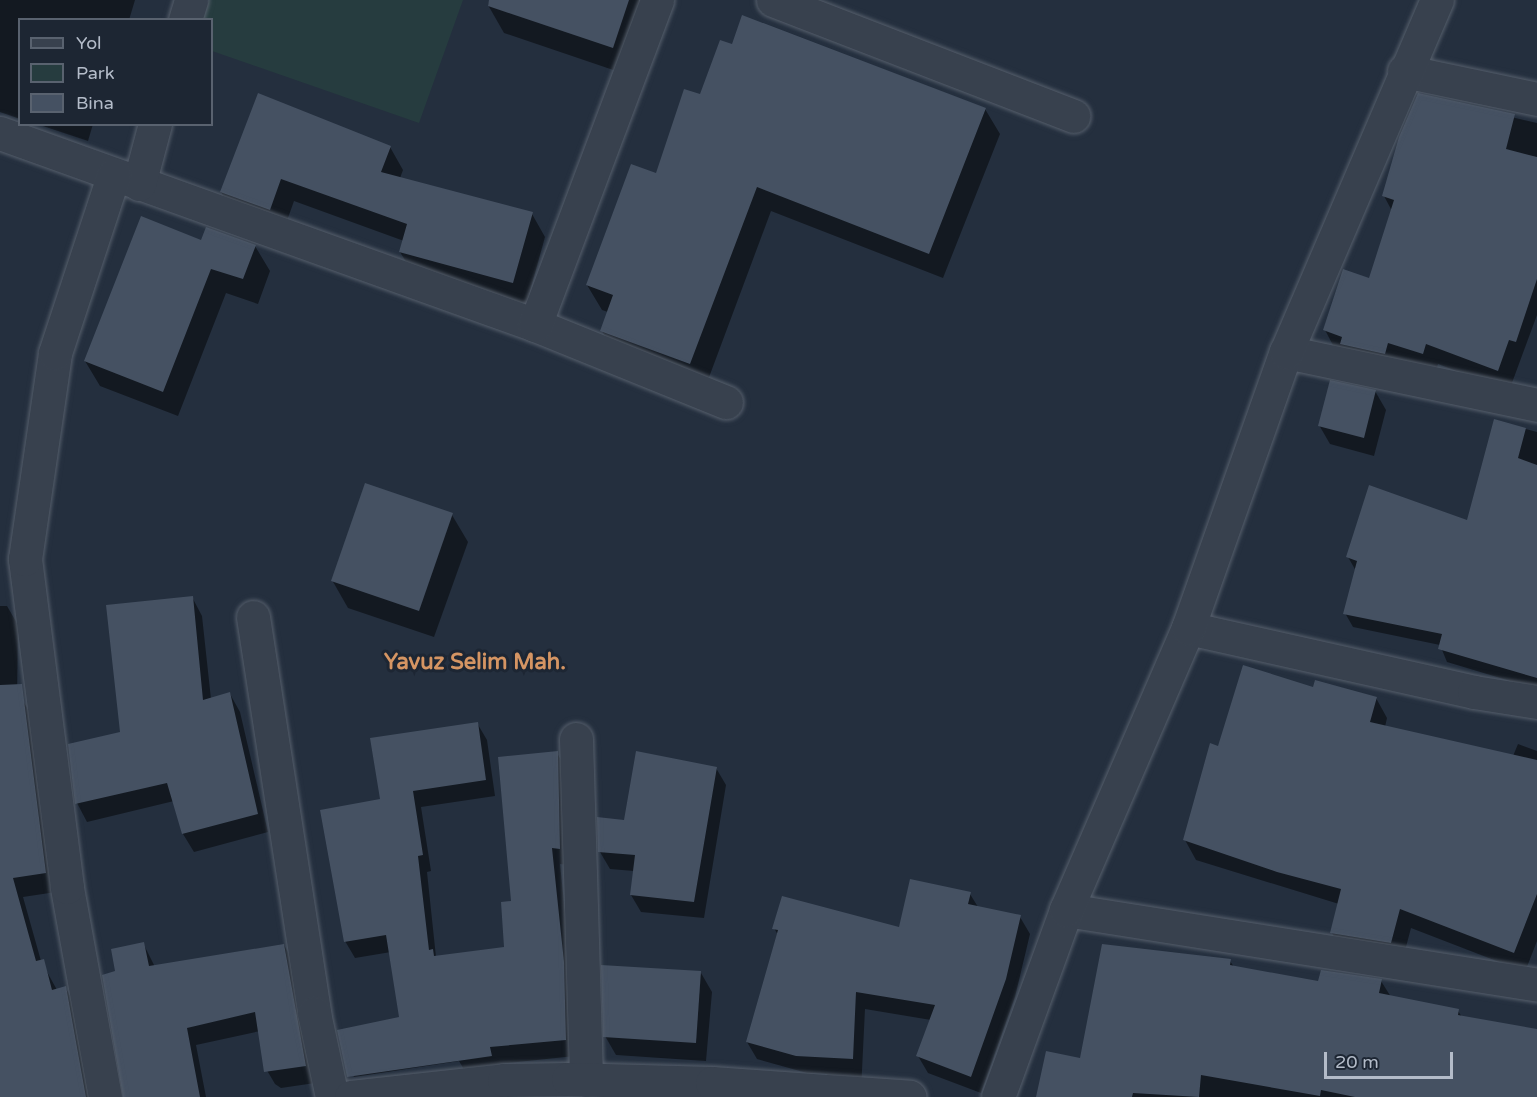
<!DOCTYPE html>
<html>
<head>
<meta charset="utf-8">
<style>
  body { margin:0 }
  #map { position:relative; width:1537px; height:1097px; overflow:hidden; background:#242f3e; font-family:"Varela Round",sans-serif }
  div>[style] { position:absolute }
  .green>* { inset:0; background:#263c3f }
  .shadow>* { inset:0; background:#0007 }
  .building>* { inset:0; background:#455162 }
  .roads { filter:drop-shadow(0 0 2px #565f6c) drop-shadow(0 0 2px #565f6c) }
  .minor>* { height:33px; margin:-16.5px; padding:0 16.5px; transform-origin:16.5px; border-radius:16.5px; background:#38414e }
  span { translate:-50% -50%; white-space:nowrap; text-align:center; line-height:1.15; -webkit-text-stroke:6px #1d2633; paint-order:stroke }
  .district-label { font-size:22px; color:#d59563; font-weight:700 }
  .legend { position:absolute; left:18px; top:18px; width:195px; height:108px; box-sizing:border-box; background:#1d2633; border:2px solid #59626f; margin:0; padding:8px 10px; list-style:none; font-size:18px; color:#b4bcc9 }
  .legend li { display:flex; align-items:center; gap:12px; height:30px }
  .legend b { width:30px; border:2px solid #59626f }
  .scale { position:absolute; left:1324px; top:1052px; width:129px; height:27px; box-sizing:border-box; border:3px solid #b4bcc9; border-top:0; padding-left:8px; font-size:18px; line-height:21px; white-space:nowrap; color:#b4bcc9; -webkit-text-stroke:4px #1d2633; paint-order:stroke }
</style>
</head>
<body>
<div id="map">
  <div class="green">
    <i style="clip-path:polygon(209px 0,463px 0,419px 123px,212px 51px,212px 20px,203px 19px)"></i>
  </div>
  <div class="shadow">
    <i style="clip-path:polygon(0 0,135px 0,129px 20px,20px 20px,20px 119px,0 112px)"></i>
    <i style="clip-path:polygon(490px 0,639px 0,648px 16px,628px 75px,504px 33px,488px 5px)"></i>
    <i style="clip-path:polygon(1418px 95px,1537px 123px,1537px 315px,1509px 391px,1438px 364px,1435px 374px,1336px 351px,1325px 330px,1370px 280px,1392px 211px,1384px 196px)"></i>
    <i style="clip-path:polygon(701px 96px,985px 109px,1000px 134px,943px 278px,771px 211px,705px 388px,616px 356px,602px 331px,608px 312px,602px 310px,587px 285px,657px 175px)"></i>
    <i style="clip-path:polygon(37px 124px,93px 124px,88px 141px)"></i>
    <i style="clip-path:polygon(390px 147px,403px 170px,400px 178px,532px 214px,545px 237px,526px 306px,414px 275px,400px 252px,404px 241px,294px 201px,283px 232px,235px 215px,221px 192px)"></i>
    <i style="clip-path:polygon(202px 242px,255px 246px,270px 271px,258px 304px,226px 293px,178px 416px,100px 386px,85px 361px)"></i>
    <i style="clip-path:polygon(1375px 391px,1386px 410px,1374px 456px,1330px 444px,1319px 425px)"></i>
    <i style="clip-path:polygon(1495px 421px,1537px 432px,1537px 689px,1447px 662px,1440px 645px,1353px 627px,1345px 613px,1356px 571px,1348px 557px,1468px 522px)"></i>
    <i style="clip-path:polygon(452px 515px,468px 542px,434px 637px,348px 608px,332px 580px)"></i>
    <i style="clip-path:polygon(192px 597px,202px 616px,211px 699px,230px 694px,240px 712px,268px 832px,194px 852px,183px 834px,174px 801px,87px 822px,77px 803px,122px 733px)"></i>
    <i style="clip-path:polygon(0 606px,7px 606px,18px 625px,17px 701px,23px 701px,34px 720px,56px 892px,23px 897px,41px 961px,57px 990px,65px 987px,76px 1006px,94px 1097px,0 1097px)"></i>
    <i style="clip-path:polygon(1314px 689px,1376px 698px,1387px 718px,1385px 727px,1513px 756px,1518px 744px,1537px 751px,1537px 941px,1525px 972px,1411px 928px,1402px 962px,1343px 953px,1332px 933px,1339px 904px,1196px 860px,1185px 840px,1219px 748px)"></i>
    <i style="clip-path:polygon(477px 723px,487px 740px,495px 796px,421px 807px,431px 871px,427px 872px,436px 957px,506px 948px,512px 903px,557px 753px,566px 769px,569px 865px,560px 864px,572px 980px,575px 1056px,499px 1064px,500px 1073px,469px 1078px,459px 1061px,354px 1077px,345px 1060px,400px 1018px,391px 952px,355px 958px,345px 941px,381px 801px)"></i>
    <i style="clip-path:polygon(716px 768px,726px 785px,704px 918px,641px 912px,631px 895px,634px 871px,610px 869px,600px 852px,626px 821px)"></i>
    <i style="clip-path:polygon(970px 894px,978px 907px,1020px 917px,1030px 934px,1015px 997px,981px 1093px,928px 1073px,918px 1056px,931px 1020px,865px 1009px,861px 1091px,836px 1089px,827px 1074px,807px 1073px,757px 1059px,747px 1042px,778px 935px,774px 928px,900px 929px)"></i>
    <i style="clip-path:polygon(143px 943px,155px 967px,284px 945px,294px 963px,315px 1083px,281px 1088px,275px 1084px,265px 1067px,260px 1031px,196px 1045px,206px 1097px,124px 1097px,117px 972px)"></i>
    <i style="clip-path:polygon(1230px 961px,1234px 967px,1319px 982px,1381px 981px,1391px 997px,1458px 1011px,1462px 1017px,1537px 1030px,1537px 1097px,1037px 1097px,1081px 1060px)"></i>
    <i style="clip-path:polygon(701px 973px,712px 992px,706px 1061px,616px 1055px,605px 1036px)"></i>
  </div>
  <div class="building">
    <i style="clip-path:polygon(489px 0,629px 0,613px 48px,488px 6px)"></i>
    <i style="clip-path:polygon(742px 15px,986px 108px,929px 254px,757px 187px,690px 364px,600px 331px,613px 295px,586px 285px,631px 164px,656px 173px,684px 89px,700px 94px,720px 40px,732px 44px)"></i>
    <i style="clip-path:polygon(258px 93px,391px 146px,381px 172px,533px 212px,513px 283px,399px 252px,407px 224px,281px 179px,270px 210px,220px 192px)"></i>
    <i style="clip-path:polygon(1418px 93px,1515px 114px,1506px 149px,1537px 157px,1537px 279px,1516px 342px,1509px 340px,1498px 371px,1426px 344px,1423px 354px,1388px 343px,1385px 354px,1340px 344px,1342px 337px,1323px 330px,1343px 269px,1369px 278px,1394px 200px,1382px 196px,1399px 137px)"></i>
    <i style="clip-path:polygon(141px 216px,201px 240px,206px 227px,256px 245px,243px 279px,211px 269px,163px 392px,84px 361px)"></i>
    <i style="clip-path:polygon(1330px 380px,1376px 390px,1364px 438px,1318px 426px)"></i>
    <i style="clip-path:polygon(1494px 419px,1526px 428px,1518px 458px,1537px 465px,1537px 678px,1438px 649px,1442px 634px,1343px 614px,1357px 561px,1346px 557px,1369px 485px,1467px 520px)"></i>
    <i style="clip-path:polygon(365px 483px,453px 513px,419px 611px,331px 581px)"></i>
    <i style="clip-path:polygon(193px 596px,203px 700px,230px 692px,258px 814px,182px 834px,167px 783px,75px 804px,68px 744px,120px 732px,106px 605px)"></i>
    <i style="clip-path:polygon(1243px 665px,1313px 687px,1315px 680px,1377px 697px,1370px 722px,1537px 760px,1537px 894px,1514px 953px,1400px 909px,1391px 943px,1330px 933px,1341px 889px,1277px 872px,1183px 840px,1210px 743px,1218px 746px)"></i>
    <i style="clip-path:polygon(22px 684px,46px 873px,13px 878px,36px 961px,44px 959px,52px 990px,66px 986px,86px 1097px,0 1097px,0 685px)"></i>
    <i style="clip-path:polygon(478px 722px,486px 780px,413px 791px,423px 855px,418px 856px,429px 950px,433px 949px,434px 956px,504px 947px,501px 902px,511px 901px,498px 757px,558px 751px,560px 849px,552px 848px,564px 962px,566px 1040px,490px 1047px,492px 1056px,347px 1077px,337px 1030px,399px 1017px,386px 935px,344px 942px,320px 810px,380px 799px,370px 738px)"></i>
    <i style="clip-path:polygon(636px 751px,717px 767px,694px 902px,630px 895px,635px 855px,598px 852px,597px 817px,624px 820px)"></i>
    <i style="clip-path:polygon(910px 879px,971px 892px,968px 904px,1021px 915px,1006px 979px,971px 1077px,916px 1056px,935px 1005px,856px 992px,853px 1059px,796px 1056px,746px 1042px,778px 930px,772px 929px,782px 896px,899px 927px)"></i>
    <i style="clip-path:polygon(144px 942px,149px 966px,284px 944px,306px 1066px,264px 1072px,255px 1012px,187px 1028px,200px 1097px,123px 1097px,102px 975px,115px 971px,111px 949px)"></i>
    <i style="clip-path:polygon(1102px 944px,1231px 959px,1230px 965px,1318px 981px,1321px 970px,1382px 979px,1379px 993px,1459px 1009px,1458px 1015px,1537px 1029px,1537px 1097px,1355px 1097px,1321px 1090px,1320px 1096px,1201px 1075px,1199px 1097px,1133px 1093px,1132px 1097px,1036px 1097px,1046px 1051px,1080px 1058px)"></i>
    <i style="clip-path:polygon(601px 965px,701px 971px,696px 1043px,603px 1037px)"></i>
  </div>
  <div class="roads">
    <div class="minor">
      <i style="left:773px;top:0;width:322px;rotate:21.1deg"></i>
      <i style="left:185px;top:20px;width:21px;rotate:-73deg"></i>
      <i style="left:1404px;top:71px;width:136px;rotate:11.9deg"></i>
      <i style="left:0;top:133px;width:568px;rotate:19.74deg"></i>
      <i style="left:535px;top:325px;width:206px;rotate:22deg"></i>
      <i style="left:139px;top:184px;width:62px;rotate:-75.1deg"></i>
      <i style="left:535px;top:325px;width:347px;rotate:-69.4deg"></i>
      <i style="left:1286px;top:352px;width:257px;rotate:11.9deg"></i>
      <i style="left:253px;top:617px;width:401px;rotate:81.2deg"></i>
      <i style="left:314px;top:1013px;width:86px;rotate:77.9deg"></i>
      <i style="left:1188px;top:628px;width:293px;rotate:12.6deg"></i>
      <i style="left:1474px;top:692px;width:64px;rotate:9deg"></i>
      <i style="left:576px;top:739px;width:341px;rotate:88.3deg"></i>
      <i style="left:1066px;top:910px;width:477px;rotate:9deg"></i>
      <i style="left:105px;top:1097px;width:213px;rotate:-100.3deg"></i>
      <i style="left:67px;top:887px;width:331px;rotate:-97.3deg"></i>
      <i style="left:25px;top:559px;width:208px;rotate:-81.7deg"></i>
      <i style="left:55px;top:353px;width:188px;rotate:-71.8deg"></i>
      <i style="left:351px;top:1097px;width:154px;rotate:-6.3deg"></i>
      <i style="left:504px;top:1080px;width:64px;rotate:-0.9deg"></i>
      <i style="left:568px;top:1079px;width:144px;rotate:1.6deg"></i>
      <i style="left:712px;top:1083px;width:198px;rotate:4deg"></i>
      <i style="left:998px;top:1097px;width:199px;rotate:-70deg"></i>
      <i style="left:1066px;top:910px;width:307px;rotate:-66.6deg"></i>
      <i style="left:1188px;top:628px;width:293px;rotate:-70.5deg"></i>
      <i style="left:1286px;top:352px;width:383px;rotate:-66.8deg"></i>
    </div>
  </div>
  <div class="district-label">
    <span style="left:475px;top:663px">Yavuz Selim Mah.</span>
  </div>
  <ul class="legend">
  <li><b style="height:8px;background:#38414e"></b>Yol</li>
  <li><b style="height:16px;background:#263c3f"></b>Park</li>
  <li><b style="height:16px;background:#455162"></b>Bina</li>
  </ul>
  <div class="scale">20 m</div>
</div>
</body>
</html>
